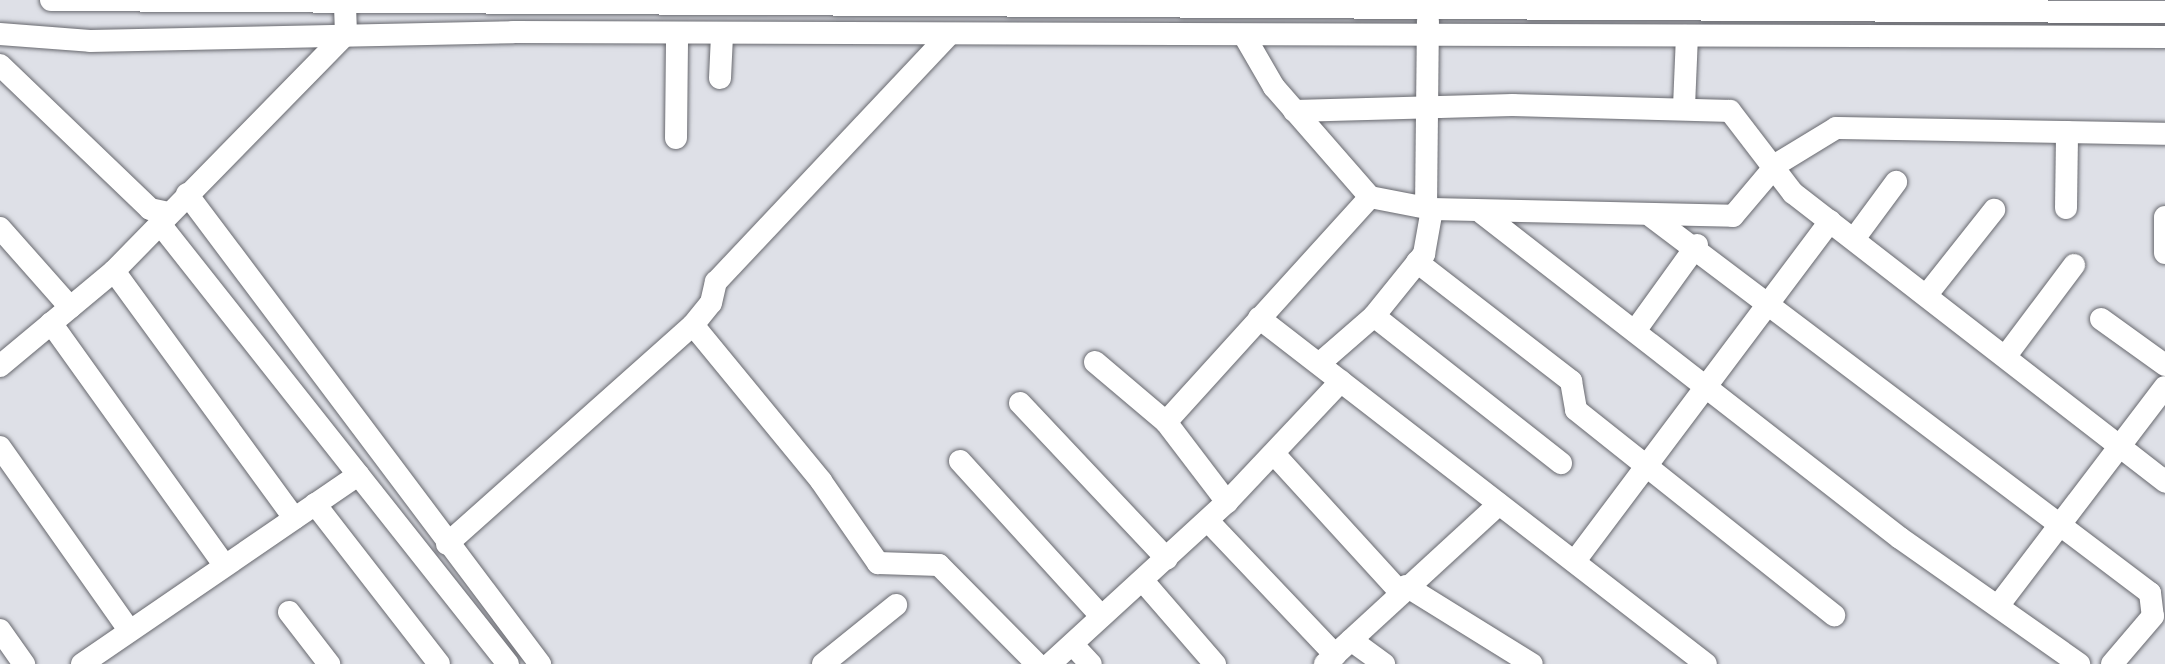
<!DOCTYPE html>
<html>
<head>
<meta charset="utf-8">
<style>
  body { margin:0 }
  #map { position:relative; width:2165px; height:664px; overflow:hidden; background:#dee0e7; font-family:"DM Sans",sans-serif }
  div>[style] { position:absolute }
  .roads { filter:drop-shadow(0 0 2px #67686e) drop-shadow(0 0 2px #67686e) }
  .minor>* { height:22px; margin:-11px; padding:0 11px; transform-origin:11px; border-radius:11px; background:#fff }
  span { translate:-50% -50%; white-space:nowrap; text-align:center; line-height:1.15; -webkit-text-stroke:6px #ecedf4; paint-order:stroke }
</style>
</head>
<body>
<div id="map">
  <div class="roads">
    <div class="minor">
      <i style="left:51px;top:0;width:2114px;rotate:0.33deg"></i>
      <i style="left:0;top:34px;width:90px;rotate:4.4deg"></i>
      <i style="left:90px;top:41px;width:423px;rotate:-1.2deg"></i>
      <i style="left:513px;top:32px;width:1652px;rotate:0.17deg"></i>
      <i style="left:1245px;top:37px;width:58px;rotate:59.9deg"></i>
      <i style="left:1274px;top:87px;width:146px;rotate:48.9deg"></i>
      <i style="left:1370px;top:197px;width:63px;rotate:11deg"></i>
      <i style="left:1432px;top:209px;width:301px;rotate:1.3deg"></i>
      <i style="left:1733px;top:216px;width:68px;rotate:-49.8deg"></i>
      <i style="left:1777px;top:164px;width:69px;rotate:-31.4deg"></i>
      <i style="left:1836px;top:128px;width:329px;rotate:1deg"></i>
      <i style="left:0;top:65px;width:208px;rotate:43.8deg"></i>
      <i style="left:150px;top:209px;width:19px;rotate:12deg"></i>
      <i style="left:720px;top:78px;width:43px;rotate:-87.3deg"></i>
      <i style="left:1684px;top:107px;width:71px;rotate:-87.6deg"></i>
      <i style="left:1294px;top:111px;width:219px;rotate:-1.6deg"></i>
      <i style="left:1513px;top:105px;width:217px;rotate:1.6deg"></i>
      <i style="left:1730px;top:111px;width:103px;rotate:52.5deg"></i>
      <i style="left:1793px;top:193px;width:471px;rotate:37.8deg"></i>
      <i style="left:676px;top:138px;width:103px;rotate:-89.4deg"></i>
      <i style="left:187px;top:194px;width:588px;rotate:53.09deg"></i>
      <i style="left:1426px;top:208px;width:187px;rotate:-89.4deg"></i>
      <i style="left:2066px;top:208px;width:76px;rotate:-89.2deg"></i>
      <i style="left:1482px;top:213px;width:529px;rotate:37.87deg"></i>
      <i style="left:1900px;top:538px;width:219px;rotate:35.1deg"></i>
      <i style="left:1652px;top:217px;width:624px;rotate:37.05deg"></i>
      <i style="left:2150px;top:593px;width:23px;rotate:83deg"></i>
      <i style="left:2153px;top:616px;width:63px;rotate:130.5deg"></i>
      <i style="left:2165px;top:217px;width:36px;rotate:90deg"></i>
      <i style="left:160px;top:224px;width:561px;rotate:51.66deg"></i>
      <i style="left:0;top:228px;width:106px;rotate:48.5deg"></i>
      <i style="left:1854px;top:239px;width:71px;rotate:-53.6deg"></i>
      <i style="left:1417px;top:262px;width:195px;rotate:37.7deg"></i>
      <i style="left:1571px;top:381px;width:29px;rotate:80deg"></i>
      <i style="left:1576px;top:410px;width:330px;rotate:38.5deg"></i>
      <i style="left:114px;top:271px;width:306px;rotate:53.9deg"></i>
      <i style="left:1929px;top:292px;width:105px;rotate:-51.6deg"></i>
      <i style="left:1374px;top:316px;width:238px;rotate:38.2deg"></i>
      <i style="left:1259px;top:318px;width:565px;rotate:37.74deg"></i>
      <i style="left:2101px;top:319px;width:79px;rotate:35.7deg"></i>
      <i style="left:51px;top:323px;width:297px;rotate:54.4deg"></i>
      <i style="left:693px;top:325px;width:202px;rotate:50.6deg"></i>
      <i style="left:821px;top:481px;width:100px;rotate:55.2deg"></i>
      <i style="left:878px;top:563px;width:61px;rotate:1.9deg"></i>
      <i style="left:939px;top:565px;width:139px;rotate:45.3deg"></i>
      <i style="left:1635px;top:331px;width:106px;rotate:-54.2deg"></i>
      <i style="left:2008px;top:353px;width:110px;rotate:-53.1deg"></i>
      <i style="left:1095px;top:362px;width:93px;rotate:40.2deg"></i>
      <i style="left:1166px;top:422px;width:304px;rotate:-47.8deg"></i>
      <i style="left:1320px;top:363px;width:72px;rotate:-41deg"></i>
      <i style="left:1374px;top:316px;width:80px;rotate:-51.1deg"></i>
      <i style="left:1424px;top:254px;width:46px;rotate:-79.9deg"></i>
      <i style="left:0;top:366px;width:148px;rotate:-39.8deg"></i>
      <i style="left:114px;top:271px;width:332px;rotate:-45.6deg"></i>
      <i style="left:346px;top:34px;width:34px;rotate:-92deg"></i>
      <i style="left:1020px;top:403px;width:214px;rotate:46.7deg"></i>
      <i style="left:1166px;top:422px;width:101px;rotate:52.7deg"></i>
      <i style="left:0;top:447px;width:224px;rotate:54.8deg"></i>
      <i style="left:1275px;top:455px;width:187px;rotate:47.6deg"></i>
      <i style="left:960px;top:461px;width:210px;rotate:47.7deg"></i>
      <i style="left:315px;top:504px;width:202px;rotate:52.2deg"></i>
      <i style="left:1208px;top:521px;width:185px;rotate:46.5deg"></i>
      <i style="left:447px;top:544px;width:329px;rotate:-41.7deg"></i>
      <i style="left:693px;top:325px;width:28px;rotate:-51deg"></i>
      <i style="left:711px;top:303px;width:22px;rotate:-77deg"></i>
      <i style="left:716px;top:282px;width:338px;rotate:-46.7deg"></i>
      <i style="left:1575px;top:561px;width:425px;rotate:-53.1deg"></i>
      <i style="left:1143px;top:581px;width:110px;rotate:49.1deg"></i>
      <i style="left:1406px;top:586px;width:148px;rotate:31.8deg"></i>
      <i style="left:1998px;top:606px;width:275px;rotate:-52.7deg"></i>
      <i style="left:289px;top:612px;width:66px;rotate:52.4deg"></i>
      <i style="left:0;top:630px;width:42px;rotate:54.8deg"></i>
      <i style="left:1351px;top:640px;width:41px;rotate:36deg"></i>
      <i style="left:1073px;top:645px;width:26px;rotate:47deg"></i>
      <i style="left:82px;top:664px;width:335px;rotate:-34.4deg"></i>
      <i style="left:823px;top:664px;width:94px;rotate:-38.9deg"></i>
      <i style="left:1050px;top:664px;width:240px;rotate:-42.5deg"></i>
      <i style="left:1227px;top:502px;width:166px;rotate:-46.7deg"></i>
      <i style="left:1325px;top:664px;width:236px;rotate:-42.6deg"></i>
    </div>
  </div>
</div>
</body>
</html>
